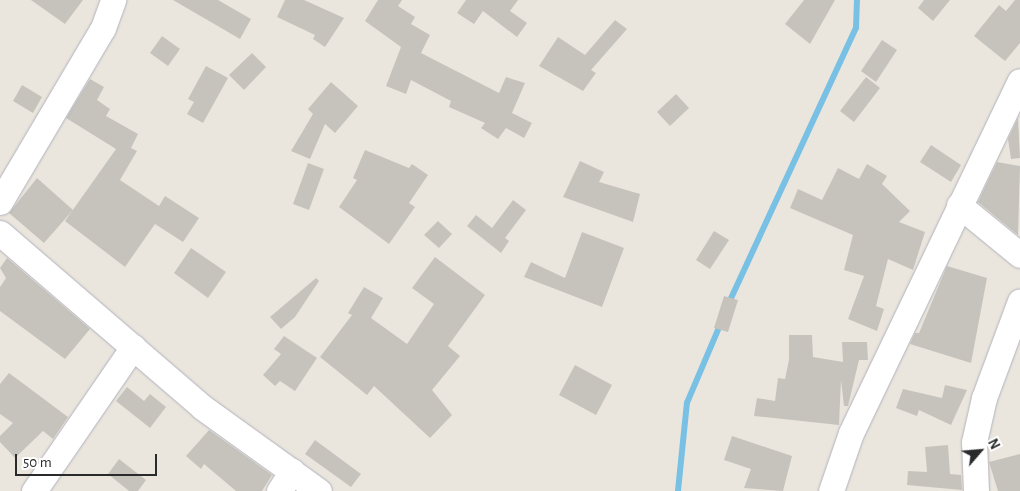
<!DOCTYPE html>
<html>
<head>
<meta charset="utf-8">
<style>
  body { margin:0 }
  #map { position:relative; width:1020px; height:491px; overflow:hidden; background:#ebe6dd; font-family:"Alegreya Sans",sans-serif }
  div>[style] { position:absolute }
  .stream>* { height:5.5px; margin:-2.75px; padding:0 2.75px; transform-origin:2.75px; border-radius:2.75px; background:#79c0e5 }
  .building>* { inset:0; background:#c6c3bd }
  .roads { filter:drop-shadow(0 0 1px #b1b2bd) drop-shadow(0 0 1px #b1b2bd) }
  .minor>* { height:25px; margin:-12.5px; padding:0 12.5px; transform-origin:12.5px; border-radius:12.5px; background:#fff }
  span { translate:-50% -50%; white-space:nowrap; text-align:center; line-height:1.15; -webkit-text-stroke:5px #fff; paint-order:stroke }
  .north { position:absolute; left:955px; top:426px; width:50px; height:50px; -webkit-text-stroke:4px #fff; paint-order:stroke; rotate:63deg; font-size:14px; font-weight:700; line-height:20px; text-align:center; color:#2a2a2a }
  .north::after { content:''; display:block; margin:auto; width:18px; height:22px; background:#2a2a2a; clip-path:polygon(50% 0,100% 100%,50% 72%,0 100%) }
  .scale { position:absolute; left:15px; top:454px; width:142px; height:22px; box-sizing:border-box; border:2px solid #2a2a2a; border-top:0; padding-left:6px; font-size:15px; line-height:18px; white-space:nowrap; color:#2a2a2a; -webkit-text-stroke:4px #fff; paint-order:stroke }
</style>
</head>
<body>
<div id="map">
  <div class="stream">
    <i style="left:728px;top:305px;width:305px;rotate:-65.2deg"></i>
    <i style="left:856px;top:28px;width:28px;rotate:-88deg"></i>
    <i style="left:678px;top:491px;width:88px;rotate:-84.2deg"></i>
    <i style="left:687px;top:403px;width:87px;rotate:-67deg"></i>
  </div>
  <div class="building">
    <i style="clip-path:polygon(31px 0,83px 0,65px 24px)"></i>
    <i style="clip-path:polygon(173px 0,218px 0,251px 19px,240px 39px)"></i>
    <i style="clip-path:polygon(285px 0,304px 0,344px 18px,325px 47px,313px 39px,315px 35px,277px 17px)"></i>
    <i style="clip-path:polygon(378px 0,402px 0,398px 6px,415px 17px,411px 24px,430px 35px,421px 53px,499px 93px,506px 77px,525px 83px,512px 113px,532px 123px,524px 138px,506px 128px,498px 139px,481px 128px,485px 123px,449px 107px,451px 101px,411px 80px,406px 94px,386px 86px,401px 47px,365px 21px)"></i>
    <i style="clip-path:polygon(466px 0,518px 0,510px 11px,527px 23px,517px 37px,483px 11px,474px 24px,457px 13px)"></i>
    <i style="clip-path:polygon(804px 0,835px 0,810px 44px,785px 24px)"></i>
    <i style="clip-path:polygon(924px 0,950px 0,933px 21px,918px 8px)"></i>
    <i style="clip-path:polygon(1015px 0,1020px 0,1020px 43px,1005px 61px,974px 36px,999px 5px,1006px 11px)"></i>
    <i style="clip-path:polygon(615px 20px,627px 29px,591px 70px,596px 73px,583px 91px,539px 66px,558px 37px,585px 55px)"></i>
    <i style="clip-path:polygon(162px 36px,180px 49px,168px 66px,150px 53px)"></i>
    <i style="clip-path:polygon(882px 40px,897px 50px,876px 82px,861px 71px)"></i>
    <i style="clip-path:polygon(252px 53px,266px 67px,244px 90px,229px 75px)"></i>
    <i style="clip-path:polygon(206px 66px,228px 78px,203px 123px,187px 114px,194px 102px,188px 99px)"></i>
    <i style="clip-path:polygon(866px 77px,880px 88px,854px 122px,840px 111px)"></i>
    <i style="clip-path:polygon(90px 79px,104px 87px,97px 100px,110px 109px,106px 116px,138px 134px,131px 148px,137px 151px,120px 180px,159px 206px,165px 196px,199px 218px,183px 242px,155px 224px,125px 267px,65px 221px,116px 149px,66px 118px)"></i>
    <i style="clip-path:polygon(331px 82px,358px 106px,335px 133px,325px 124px,310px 159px,291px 151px,313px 114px,308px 109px)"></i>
    <i style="clip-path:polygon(22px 85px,42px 97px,33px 113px,13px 101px)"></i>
    <i style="clip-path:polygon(676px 94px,689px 108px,670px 126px,657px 112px)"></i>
    <i style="clip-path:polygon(1018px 118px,1020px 158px,1011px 159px,1008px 139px)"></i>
    <i style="clip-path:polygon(931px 145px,961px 165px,951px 182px,920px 162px)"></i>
    <i style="clip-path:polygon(365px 150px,409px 168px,412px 164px,428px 175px,409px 203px,415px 207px,389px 244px,339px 207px,357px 180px,353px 178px)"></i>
    <i style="clip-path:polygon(580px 161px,604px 172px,599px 182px,640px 194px,633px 222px,563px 197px)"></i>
    <i style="clip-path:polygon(997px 162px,1020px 166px,1018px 235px,978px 202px)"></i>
    <i style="clip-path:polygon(308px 163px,324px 169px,309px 210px,293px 204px)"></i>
    <i style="clip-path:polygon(867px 164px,887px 176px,882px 184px,910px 211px,899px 222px,925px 232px,913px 270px,888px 259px,876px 306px,884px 309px,877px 331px,848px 319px,864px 276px,844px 270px,853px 235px,790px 208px,798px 189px,822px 200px,838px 168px,859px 179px)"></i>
    <i style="clip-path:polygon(37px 178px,73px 210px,44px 243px,9px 213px)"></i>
    <i style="clip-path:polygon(513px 200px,526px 210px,505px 238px,509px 241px,501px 253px,467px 226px,476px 215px,492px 228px)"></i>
    <i style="clip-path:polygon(438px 221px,452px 234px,439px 248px,424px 235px)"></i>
    <i style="clip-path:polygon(714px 231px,729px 240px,710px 269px,696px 260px)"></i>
    <i style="clip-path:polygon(582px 232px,624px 248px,602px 307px,524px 277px,531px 262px,565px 278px)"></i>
    <i style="clip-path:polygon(191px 248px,226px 272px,208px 298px,174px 273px)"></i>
    <i style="clip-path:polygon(435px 257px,485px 295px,448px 346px,460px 356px,432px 390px,452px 415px,430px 438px,374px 386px,367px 395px,320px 357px,352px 315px,348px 313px,364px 287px,383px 298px,371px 318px,407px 344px,434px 304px,412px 288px)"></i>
    <i style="clip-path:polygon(7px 258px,90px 329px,65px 359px,0 311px,0 287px,6px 278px,0 268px)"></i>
    <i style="clip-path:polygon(947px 266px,987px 278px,971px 363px,910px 344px,915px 333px,919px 333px)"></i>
    <i style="clip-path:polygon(316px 278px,319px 281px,295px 317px,281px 329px,270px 317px)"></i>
    <i style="clip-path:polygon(724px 296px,738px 300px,728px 332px,714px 328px)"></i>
    <i style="clip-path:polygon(789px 335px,812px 335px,813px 357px,843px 362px,842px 342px,867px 342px,868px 360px,859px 360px,848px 406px,844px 406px,841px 380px,839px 425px,754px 416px,757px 398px,775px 401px,778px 378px,785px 379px,789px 360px)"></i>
    <i style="clip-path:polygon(284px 336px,317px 358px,295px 391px,280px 381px,275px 386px,263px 375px,281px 354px,274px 349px)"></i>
    <i style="clip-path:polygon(575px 365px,612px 385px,596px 415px,559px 395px)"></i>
    <i style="clip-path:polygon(9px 373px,68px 417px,53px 439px,43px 431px,15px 458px,0 442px,0 436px,13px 423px,0 414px,0 384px)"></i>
    <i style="clip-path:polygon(945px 385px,967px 390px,951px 425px,919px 410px,917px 416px,896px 408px,903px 389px,942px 398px)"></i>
    <i style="clip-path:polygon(127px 387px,144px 401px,150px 394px,166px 407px,150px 428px,116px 401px)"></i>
    <i style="clip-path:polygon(209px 430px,272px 475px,262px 491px,236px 491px,204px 464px,201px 469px,186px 456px)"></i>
    <i style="clip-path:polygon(732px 436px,792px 456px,783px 491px,744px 488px,751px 469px,724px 460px)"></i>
    <i style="clip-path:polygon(315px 440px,361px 474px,351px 487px,305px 454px)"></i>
    <i style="clip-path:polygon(948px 445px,950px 474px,961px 475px,962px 490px,907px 485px,908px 471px,927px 472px,925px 447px)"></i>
    <i style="clip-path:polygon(1020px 454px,1020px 491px,998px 491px,989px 462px)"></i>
    <i style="clip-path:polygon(119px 459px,146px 480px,138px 491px,129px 491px,108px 474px)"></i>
  </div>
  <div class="roads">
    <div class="minor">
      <i style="left:0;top:202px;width:202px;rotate:-59.4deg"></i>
      <i style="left:103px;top:28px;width:30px;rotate:-70deg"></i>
      <i style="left:959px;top:205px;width:79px;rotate:39.3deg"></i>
      <i style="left:0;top:233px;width:267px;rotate:40.7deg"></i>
      <i style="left:202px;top:407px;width:144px;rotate:35.7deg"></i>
      <i style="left:34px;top:491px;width:175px;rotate:-55.5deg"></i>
      <i style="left:279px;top:491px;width:24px;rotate:-57deg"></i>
      <i style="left:831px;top:491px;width:61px;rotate:-71deg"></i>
      <i style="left:851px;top:433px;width:390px;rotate:-64.4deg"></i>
      <i style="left:976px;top:491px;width:49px;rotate:-92.3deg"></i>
      <i style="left:974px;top:442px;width:45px;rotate:-77.2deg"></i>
      <i style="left:984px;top:398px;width:103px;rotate:-69.6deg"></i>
    </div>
  </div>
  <div class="north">N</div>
  <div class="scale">50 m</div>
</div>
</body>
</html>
